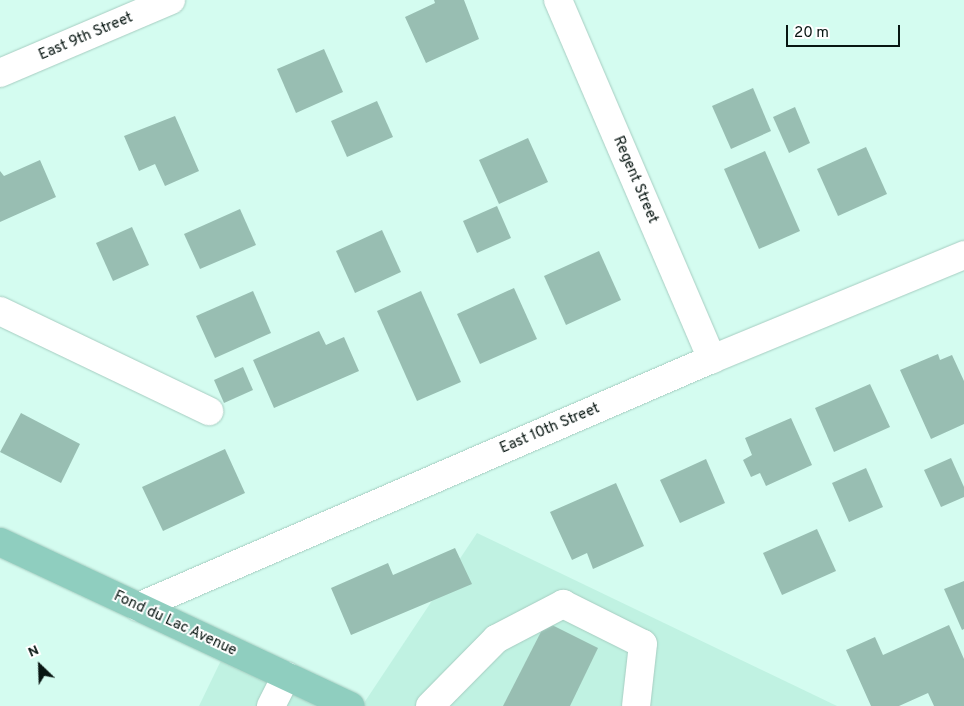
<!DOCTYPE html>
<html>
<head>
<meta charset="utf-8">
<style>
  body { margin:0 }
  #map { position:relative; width:964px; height:706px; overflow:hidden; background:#d4fcf0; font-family:Overpass,sans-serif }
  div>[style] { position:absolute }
  .built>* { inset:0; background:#c0f2e2 }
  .building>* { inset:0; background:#98beb2 }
  .roads { filter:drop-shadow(0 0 1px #a6cdc1) drop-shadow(0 0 1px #a6cdc1) }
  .minor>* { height:28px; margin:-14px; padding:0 14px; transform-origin:14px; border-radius:14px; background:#fff }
  .major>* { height:28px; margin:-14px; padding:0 14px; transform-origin:14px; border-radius:14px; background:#8fcebf }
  span { translate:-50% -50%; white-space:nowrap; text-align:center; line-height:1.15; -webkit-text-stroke:4px #fff; paint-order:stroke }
  .street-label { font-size:15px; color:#081612 }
  .north { position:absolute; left:15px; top:641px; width:50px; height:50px; -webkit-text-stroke:4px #fff; paint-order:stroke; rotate:336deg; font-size:14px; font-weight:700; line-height:20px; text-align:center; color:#081612 }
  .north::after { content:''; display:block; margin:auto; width:18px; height:22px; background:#081612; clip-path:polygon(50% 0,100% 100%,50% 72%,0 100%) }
  .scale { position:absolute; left:786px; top:25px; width:114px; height:22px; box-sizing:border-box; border:2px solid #081612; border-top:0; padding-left:6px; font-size:15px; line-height:18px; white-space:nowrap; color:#081612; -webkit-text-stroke:4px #fff; paint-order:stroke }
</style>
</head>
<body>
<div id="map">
  <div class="built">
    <i style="clip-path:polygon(477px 533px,837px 706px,362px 706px)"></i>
    <i style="clip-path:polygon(227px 648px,350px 706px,199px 706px)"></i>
  </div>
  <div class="building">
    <i style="clip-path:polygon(434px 0,464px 0,479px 39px,426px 63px,405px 17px,435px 3px)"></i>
    <i style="clip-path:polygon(324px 49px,343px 92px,296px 113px,277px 69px)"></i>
    <i style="clip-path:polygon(753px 88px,771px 131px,731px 149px,712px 106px)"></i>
    <i style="clip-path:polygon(377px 101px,393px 137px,347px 157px,331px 121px)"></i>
    <i style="clip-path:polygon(795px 107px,810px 143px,789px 153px,773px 117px)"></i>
    <i style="clip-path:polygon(175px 116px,199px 171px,165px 186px,155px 164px,139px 171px,124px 136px)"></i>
    <i style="clip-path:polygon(528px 138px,548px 182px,499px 204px,479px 160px)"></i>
    <i style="clip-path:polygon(866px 147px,887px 194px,838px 216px,817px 169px)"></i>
    <i style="clip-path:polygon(765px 151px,800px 231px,759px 249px,724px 169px)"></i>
    <i style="clip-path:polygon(40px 160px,56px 197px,0 222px,0 171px,4px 176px)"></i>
    <i style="clip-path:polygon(497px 206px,511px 238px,477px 253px,463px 221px)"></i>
    <i style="clip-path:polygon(240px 209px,256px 245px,200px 269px,184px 234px)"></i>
    <i style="clip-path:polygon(132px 227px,149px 265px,113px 281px,96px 243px)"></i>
    <i style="clip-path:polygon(382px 230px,401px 272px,355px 293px,336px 251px)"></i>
    <i style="clip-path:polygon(599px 251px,621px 300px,566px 325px,544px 276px)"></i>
    <i style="clip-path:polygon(514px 288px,537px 339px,480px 364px,457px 314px)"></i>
    <i style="clip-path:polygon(253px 291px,271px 333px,215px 358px,196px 316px)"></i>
    <i style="clip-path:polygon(421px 291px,461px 382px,417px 401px,377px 311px)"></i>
    <i style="clip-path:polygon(319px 331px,326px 345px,344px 337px,359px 371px,274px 408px,253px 360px)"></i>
    <i style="clip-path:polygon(938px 354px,940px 360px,952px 355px,964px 381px,964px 424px,931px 439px,900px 370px)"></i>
    <i style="clip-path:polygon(243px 367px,253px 390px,224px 403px,214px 380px)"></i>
    <i style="clip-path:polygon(870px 384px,890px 427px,834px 452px,815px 408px)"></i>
    <i style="clip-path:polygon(21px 413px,80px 444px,61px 483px,0 452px)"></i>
    <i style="clip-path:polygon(791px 418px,812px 465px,766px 486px,760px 473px,751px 477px,743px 460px,752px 455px,745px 438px)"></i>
    <i style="clip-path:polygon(225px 449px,245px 493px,163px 531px,142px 487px)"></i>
    <i style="clip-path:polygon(951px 458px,964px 487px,964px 497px,941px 507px,924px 470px)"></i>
    <i style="clip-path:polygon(706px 459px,725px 503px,680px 523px,660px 480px)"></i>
    <i style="clip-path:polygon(866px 468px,883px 507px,849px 522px,832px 483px)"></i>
    <i style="clip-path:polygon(616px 483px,644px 546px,593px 569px,587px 553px,572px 560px,550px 512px)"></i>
    <i style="clip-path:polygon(817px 529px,836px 571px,782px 595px,763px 553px)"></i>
    <i style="clip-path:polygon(455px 548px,472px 584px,351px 635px,331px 588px,388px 563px,393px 575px)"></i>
    <i style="clip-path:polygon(964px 581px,964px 629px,962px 630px,944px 589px)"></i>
    <i style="clip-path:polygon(546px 622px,598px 648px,570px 706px,503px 706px)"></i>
    <i style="clip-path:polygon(949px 625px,964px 659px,964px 706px,934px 706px,928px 693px,899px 706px,871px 706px,846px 650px,875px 637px,883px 655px)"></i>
  </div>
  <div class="roads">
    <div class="minor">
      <i style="left:558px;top:0;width:391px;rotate:66.8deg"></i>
      <i style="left:0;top:73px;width:186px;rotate:-23.1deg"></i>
      <i style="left:0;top:311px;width:232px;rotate:25.6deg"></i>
      <i style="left:138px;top:607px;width:625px;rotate:-23.37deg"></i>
      <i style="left:712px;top:359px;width:273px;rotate:-22.4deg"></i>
      <i style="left:271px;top:706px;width:34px;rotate:-63deg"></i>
      <i style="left:430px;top:706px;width:94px;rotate:-45.4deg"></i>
      <i style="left:496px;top:639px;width:76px;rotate:-27.6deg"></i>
      <i style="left:563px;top:604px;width:89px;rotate:26.6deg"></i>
      <i style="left:643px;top:644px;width:62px;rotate:96.4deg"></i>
    </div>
    <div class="major">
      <i style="left:0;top:542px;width:387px;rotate:25.1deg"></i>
    </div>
  </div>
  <div class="street-label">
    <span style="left:86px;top:37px;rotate:-23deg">East 9th Street</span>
    <span style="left:635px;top:180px;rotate:67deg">Regent Street</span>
    <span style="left:550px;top:429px;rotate:-23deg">East 10th Street</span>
    <span style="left:175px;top:624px;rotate:25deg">Fond du Lac Avenue</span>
  </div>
  <div class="north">N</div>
  <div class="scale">20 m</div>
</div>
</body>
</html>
